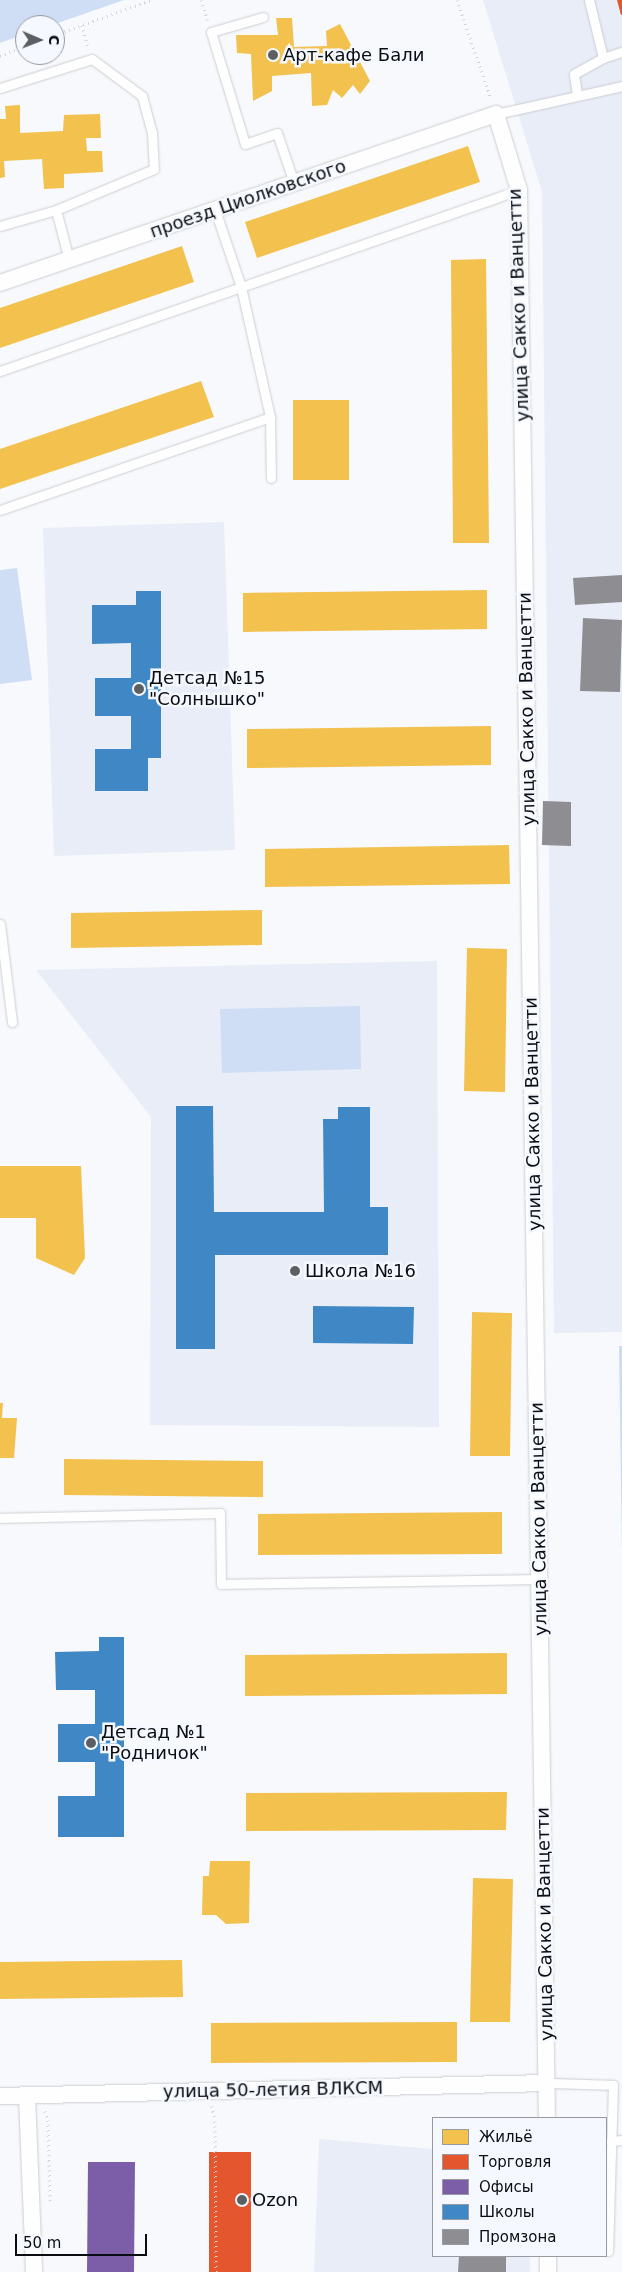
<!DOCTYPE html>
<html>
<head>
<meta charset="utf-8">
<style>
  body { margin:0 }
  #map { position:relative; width:622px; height:2272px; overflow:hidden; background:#f7f9fc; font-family:"DejaVu Sans",sans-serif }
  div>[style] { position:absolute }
  .built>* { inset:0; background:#e8edf8 }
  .green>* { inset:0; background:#cfdef5 }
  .forest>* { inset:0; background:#ccdcf7 }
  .homes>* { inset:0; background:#f2c14e }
  .shops>* { inset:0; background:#e4572e }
  .offices>* { inset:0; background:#7b5ea7 }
  .schools>* { inset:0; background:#3f88c5 }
  .industry>* { inset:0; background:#8d8d92 }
  .path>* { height:3px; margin-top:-1.5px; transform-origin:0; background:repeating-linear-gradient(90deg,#d4d4d6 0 1px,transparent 0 5px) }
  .roads { filter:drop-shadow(0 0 1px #ccced2) drop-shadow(0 0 1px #ccced2) }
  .service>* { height:9px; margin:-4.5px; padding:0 4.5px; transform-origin:4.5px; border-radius:4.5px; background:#fefeff }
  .minor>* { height:16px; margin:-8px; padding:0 8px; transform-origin:8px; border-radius:8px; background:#fefeff }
  .dots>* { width:14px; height:14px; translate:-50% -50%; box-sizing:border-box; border:2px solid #f5f8fe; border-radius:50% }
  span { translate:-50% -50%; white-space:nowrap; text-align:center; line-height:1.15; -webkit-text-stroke:5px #f5f8fe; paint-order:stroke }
  .poi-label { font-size:18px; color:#0a0d11 }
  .left { translate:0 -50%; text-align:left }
  .street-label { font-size:18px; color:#0a0d11 }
  .legend { position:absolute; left:432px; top:2117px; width:175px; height:140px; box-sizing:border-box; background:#f5f8fe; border:1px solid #979a9f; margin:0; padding:6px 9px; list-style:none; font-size:15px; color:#0a0d11 }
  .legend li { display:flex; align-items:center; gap:10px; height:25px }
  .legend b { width:25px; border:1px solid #979a9f }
  .north { position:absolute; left:15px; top:15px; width:50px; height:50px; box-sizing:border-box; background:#f5f8fe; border:1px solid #979a9f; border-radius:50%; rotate:91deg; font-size:14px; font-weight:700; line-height:20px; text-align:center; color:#0a0d11 }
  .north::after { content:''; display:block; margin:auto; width:18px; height:22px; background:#5d6063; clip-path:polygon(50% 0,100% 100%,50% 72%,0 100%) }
  .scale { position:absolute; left:15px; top:2234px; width:132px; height:22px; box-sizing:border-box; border:2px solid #0a0d11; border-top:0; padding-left:6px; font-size:15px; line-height:18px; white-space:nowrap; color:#0a0d11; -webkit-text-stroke:4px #f5f8fe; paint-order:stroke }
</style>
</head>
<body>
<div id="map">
  <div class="built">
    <i style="clip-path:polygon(483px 0,622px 0,622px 1332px,554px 1333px,542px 192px)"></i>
    <i style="clip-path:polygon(224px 522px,235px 850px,54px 856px,43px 528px)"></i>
    <i style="clip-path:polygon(437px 961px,439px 1427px,150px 1425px,151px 1117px,36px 970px)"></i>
    <i style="clip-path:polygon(319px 2139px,433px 2149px,433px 2256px,530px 2256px,530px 2272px,314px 2272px)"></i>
  </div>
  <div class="green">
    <i style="clip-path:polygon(0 0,124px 0,52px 25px,25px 25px,25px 34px,0 43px)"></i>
    <i style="clip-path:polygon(17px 568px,32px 680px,0 684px,0 570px)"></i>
    <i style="clip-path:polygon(360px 1006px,361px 1069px,222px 1073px,220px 1009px)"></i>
  </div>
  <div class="forest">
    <i style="clip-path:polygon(619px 1346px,622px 1346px,622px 1555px)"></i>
  </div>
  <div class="homes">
    <i style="clip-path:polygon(276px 18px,292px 18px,294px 47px,327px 46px,326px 31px,340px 24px,370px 81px,360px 94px,353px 85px,342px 98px,333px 90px,327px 105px,312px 106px,311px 73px,272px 76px,272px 91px,253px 101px,251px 54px,237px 53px,236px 35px,278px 35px)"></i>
    <i style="clip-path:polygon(20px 105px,20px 133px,63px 131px,64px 115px,100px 114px,101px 138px,86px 138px,87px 151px,102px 151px,103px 172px,64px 174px,64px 188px,44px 189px,42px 159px,4px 161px,5px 177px,0 178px,0 119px,6px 119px,5px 106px)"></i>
    <i style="clip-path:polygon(468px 146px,480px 182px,257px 258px,245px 222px)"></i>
    <i style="clip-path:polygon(182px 246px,194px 282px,0 348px,0 308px)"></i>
    <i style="clip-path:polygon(486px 259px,489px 543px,453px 543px,451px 260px)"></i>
    <i style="clip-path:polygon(201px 381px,214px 417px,0 489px,0 449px)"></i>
    <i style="clip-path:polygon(293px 400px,349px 400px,349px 480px,293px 480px)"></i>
    <i style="clip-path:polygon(487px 590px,487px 629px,243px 632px,243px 593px)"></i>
    <i style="clip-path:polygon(491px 726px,491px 765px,247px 768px,247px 729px)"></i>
    <i style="clip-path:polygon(509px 845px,510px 884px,265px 887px,265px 849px)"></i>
    <i style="clip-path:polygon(262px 910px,262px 945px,71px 948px,71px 913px)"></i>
    <i style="clip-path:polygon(467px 948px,507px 949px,505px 1092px,464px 1091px)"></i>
    <i style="clip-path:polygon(0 1166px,81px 1166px,85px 1258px,74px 1275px,36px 1258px,36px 1218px,0 1218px)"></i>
    <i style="clip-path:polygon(472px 1312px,512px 1313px,510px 1456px,470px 1456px)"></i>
    <i style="clip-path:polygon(0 1403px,3px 1403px,2px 1418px,17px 1418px,14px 1458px,0 1458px)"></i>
    <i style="clip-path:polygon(64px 1459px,263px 1461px,263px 1497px,64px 1495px)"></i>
    <i style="clip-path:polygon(502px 1512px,502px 1554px,258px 1555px,258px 1514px)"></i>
    <i style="clip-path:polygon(507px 1653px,507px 1694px,245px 1696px,245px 1655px)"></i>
    <i style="clip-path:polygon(507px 1792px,506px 1830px,246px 1831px,246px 1793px)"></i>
    <i style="clip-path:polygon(210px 1861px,250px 1861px,249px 1923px,226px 1924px,216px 1915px,202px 1915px,203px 1876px,209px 1876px)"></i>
    <i style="clip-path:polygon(473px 1878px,513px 1879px,510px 2022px,470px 2022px)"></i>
    <i style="clip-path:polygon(182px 1960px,183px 1997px,0 1999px,0 1962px)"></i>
    <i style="clip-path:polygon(457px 2022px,457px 2062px,211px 2063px,211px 2023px)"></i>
  </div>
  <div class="shops">
    <i style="clip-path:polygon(617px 0,622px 0,622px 15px,621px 15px)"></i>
    <i style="clip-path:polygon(209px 2152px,251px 2152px,251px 2272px,209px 2272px)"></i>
  </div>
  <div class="offices">
    <i style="clip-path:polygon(88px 2162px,135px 2162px,134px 2272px,87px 2272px)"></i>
  </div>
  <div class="schools">
    <i style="clip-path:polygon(136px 591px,161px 591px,161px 758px,148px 758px,148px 791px,95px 791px,95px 749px,131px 749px,131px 716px,95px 716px,95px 678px,131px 678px,131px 643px,92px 644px,92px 605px,136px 605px)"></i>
    <i style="clip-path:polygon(176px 1106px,213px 1106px,214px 1212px,324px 1212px,323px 1119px,338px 1119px,338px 1107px,370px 1107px,370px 1207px,388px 1207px,388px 1255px,215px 1255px,215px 1349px,176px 1349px)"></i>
    <i style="clip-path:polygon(313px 1306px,414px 1307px,413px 1344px,313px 1343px)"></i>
    <i style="clip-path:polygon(99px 1637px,124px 1637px,124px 1837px,58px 1837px,58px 1796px,95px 1796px,95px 1762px,58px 1762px,58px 1724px,95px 1724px,95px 1690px,56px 1690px,55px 1652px,99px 1651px)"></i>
  </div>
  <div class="industry">
    <i style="clip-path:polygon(622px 575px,622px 602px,575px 605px,573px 578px)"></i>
    <i style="clip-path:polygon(583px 618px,622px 620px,620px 692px,580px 691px)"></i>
    <i style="clip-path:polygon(543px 801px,571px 802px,571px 846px,542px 845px)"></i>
    <i style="clip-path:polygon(459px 2256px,506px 2256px,506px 2272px,458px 2272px)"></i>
  </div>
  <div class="path">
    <i style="left:201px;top:0;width:23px;rotate:72deg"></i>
    <i style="left:457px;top:0;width:105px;rotate:71deg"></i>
    <i style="left:82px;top:25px;width:23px;rotate:75deg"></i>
    <i style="left:55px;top:35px;width:102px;rotate:-20deg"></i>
    <i style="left:0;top:56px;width:27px;rotate:-22deg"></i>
    <i style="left:212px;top:2106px;width:15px;rotate:79deg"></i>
    <i style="left:215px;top:2121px;width:151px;rotate:89.6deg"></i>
    <i style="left:45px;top:2111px;width:9px;rotate:72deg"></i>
    <i style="left:48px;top:2120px;width:81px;rotate:88.6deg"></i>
  </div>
  <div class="roads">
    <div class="service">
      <i style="left:263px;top:17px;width:54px;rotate:163.9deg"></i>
      <i style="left:211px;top:32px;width:117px;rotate:73.1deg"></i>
      <i style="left:245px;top:144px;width:34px;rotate:-19deg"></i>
      <i style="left:277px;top:133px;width:53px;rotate:71.2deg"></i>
      <i style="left:603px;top:58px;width:20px;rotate:-18deg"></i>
      <i style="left:0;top:88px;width:96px;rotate:-17.5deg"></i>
      <i style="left:92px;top:59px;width:62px;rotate:36.5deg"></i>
      <i style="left:142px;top:96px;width:38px;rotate:75deg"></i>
      <i style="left:152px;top:133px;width:36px;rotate:87deg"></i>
      <i style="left:154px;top:169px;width:106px;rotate:157.3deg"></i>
      <i style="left:56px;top:210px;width:58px;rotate:164.1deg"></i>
      <i style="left:577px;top:94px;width:20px;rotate:-99deg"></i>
      <i style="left:574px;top:74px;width:33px;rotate:-29deg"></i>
      <i style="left:603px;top:58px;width:60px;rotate:-103.6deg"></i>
      <i style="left:496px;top:114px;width:129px;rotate:-12.5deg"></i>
      <i style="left:56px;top:210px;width:52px;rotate:75.4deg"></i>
      <i style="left:215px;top:210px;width:81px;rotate:71.3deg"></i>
      <i style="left:241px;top:287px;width:133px;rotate:77.4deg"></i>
      <i style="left:270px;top:417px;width:61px;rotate:89.1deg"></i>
      <i style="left:0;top:371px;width:550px;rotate:-19.23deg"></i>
      <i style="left:0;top:510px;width:286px;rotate:-19deg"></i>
      <i style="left:0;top:924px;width:99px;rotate:83deg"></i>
      <i style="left:0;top:1518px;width:220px;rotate:-1.3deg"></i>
      <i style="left:220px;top:1513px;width:71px;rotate:89.2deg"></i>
      <i style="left:221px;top:1584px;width:318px;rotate:-0.9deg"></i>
      <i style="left:547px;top:2083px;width:66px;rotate:1.7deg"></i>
      <i style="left:613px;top:2085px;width:166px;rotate:91.7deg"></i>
      <i style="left:611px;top:2141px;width:11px;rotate:-5deg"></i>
    </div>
    <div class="minor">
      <i style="left:0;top:283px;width:524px;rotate:-18.82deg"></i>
      <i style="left:496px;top:114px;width:79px;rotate:73.2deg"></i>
      <i style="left:519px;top:190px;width:1928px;rotate:89.17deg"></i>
      <i style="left:0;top:2096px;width:547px;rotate:-1.36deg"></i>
      <i style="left:27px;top:2096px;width:176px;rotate:87.7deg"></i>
      <i style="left:548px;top:2256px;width:16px;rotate:90deg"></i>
    </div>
  </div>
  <div class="dots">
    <i style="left:273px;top:55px;background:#5d6063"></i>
    <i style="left:139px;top:689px;background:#5d6063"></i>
    <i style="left:295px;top:1271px;background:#5d6063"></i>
    <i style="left:91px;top:1743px;background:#5d6063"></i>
    <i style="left:242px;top:2200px;background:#5d6063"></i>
  </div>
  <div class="poi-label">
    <span class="left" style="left:283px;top:55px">Арт-кафе Бали</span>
    <span class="left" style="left:149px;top:689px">Детсад №15<br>"Солнышко"</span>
    <span class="left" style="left:305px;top:1271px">Школа №16</span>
    <span class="left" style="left:101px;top:1743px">Детсад №1<br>"Родничок"</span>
    <span class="left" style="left:252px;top:2200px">Ozon</span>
  </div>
  <div class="street-label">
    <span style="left:248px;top:199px;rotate:-19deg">проезд Циолковского</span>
    <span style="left:519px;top:305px;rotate:-92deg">улица Сакко и Ванцетти</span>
    <span style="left:527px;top:709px;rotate:-91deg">улица Сакко и Ванцетти</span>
    <span style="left:533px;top:1114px;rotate:-91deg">улица Сакко и Ванцетти</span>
    <span style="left:539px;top:1519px;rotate:-91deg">улица Сакко и Ванцетти</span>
    <span style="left:545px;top:1924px;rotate:-91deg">улица Сакко и Ванцетти</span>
    <span style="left:273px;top:2090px;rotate:-1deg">улица 50-летия ВЛКСМ</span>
  </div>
  <ul class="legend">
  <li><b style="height:14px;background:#f2c14e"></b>Жильё</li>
  <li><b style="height:14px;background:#e4572e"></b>Торговля</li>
  <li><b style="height:14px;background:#7b5ea7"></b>Офисы</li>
  <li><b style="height:14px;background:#3f88c5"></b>Школы</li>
  <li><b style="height:14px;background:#8d8d92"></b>Промзона</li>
  </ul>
  <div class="north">С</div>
  <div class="scale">50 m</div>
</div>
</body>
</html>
